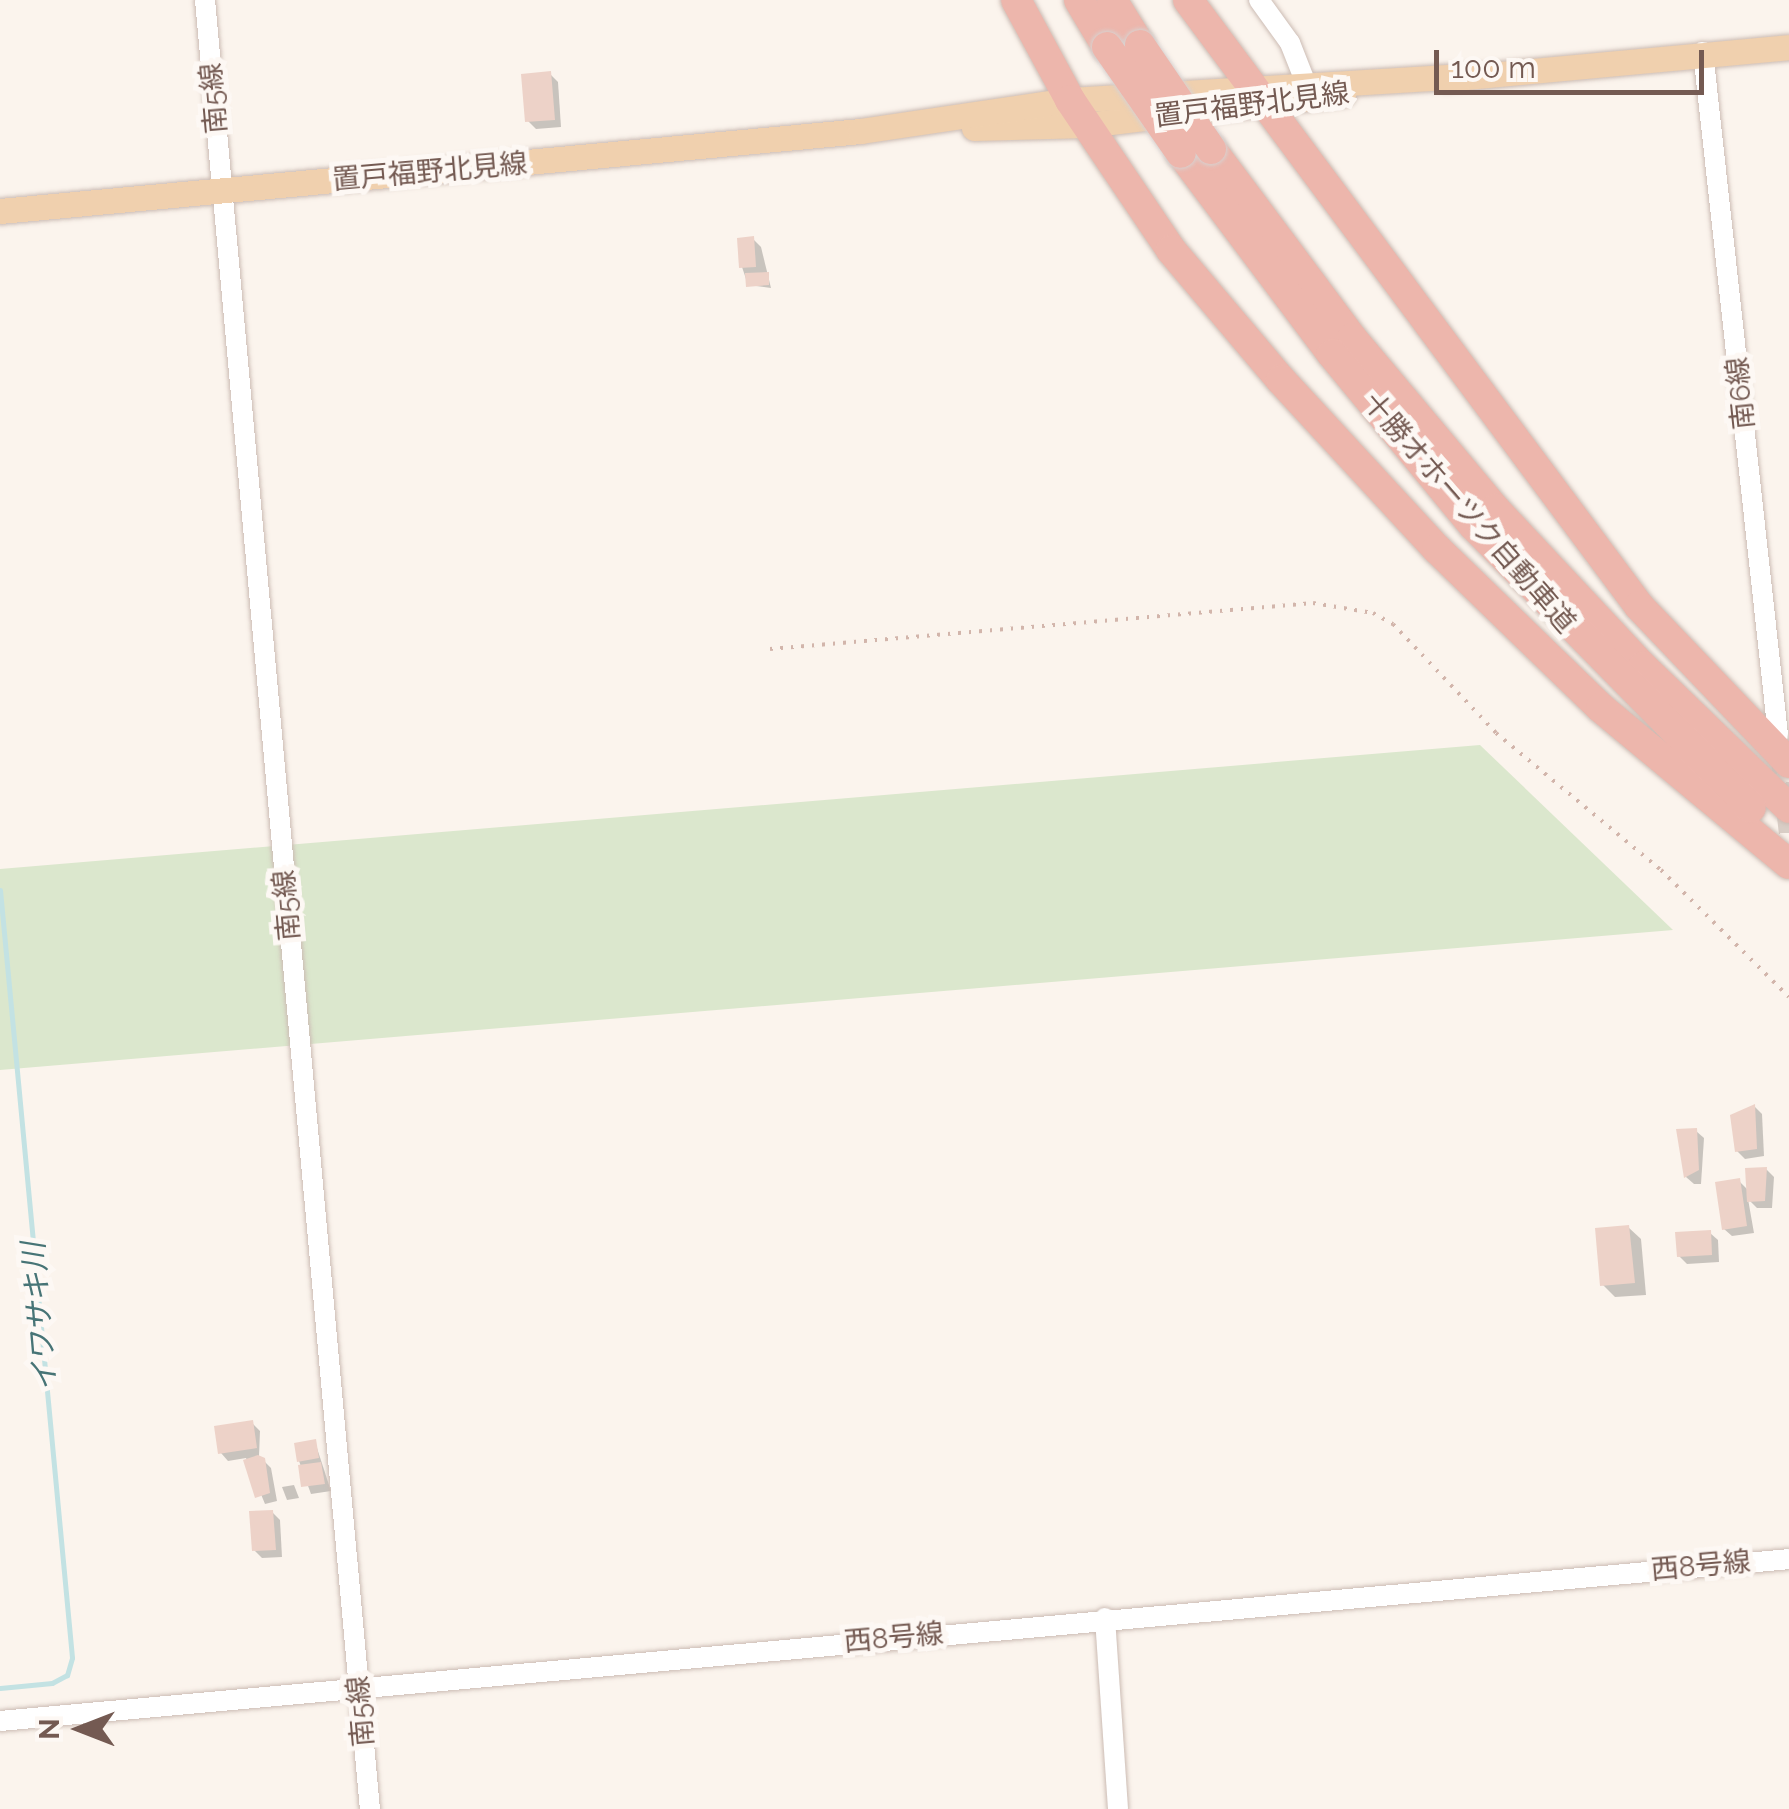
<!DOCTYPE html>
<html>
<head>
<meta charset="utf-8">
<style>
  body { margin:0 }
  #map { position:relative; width:1789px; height:1809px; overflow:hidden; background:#fbf4ed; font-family:Raleway,"Noto Sans JP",sans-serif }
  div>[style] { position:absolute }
  .green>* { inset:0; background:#dbe7cd }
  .shadow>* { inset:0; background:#0003 }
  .stream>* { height:5px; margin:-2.5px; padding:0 2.5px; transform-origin:2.5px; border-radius:2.5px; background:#c3e2e3 }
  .building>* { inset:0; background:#edd2c8 }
  .minor-tunnel>* { height:20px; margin-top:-10px; transform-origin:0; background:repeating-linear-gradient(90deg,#d9cec6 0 20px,transparent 0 30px) }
  .path>* { height:4px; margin-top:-2px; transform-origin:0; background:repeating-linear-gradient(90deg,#d2b5ab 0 2.5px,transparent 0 10.5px) }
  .roads { filter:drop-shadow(0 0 2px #ccbcb4) drop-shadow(0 0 2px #ccbcb4) }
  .minor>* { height:20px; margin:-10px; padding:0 10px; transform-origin:10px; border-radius:10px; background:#fff }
  .major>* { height:25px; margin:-12.5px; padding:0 12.5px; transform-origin:12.5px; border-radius:12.5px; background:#f0d0ae }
  .highway>* { height:30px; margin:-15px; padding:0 15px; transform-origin:15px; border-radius:15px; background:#edb6ac }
  .bridges { filter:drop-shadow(0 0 2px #d8d1cf) drop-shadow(0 0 2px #d8d1cf) }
  .highway-bridge>* { height:30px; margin:-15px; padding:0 15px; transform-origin:15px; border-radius:15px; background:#edb6ac }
  span { translate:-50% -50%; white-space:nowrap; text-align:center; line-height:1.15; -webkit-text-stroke:10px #fdf8f4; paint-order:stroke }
  .street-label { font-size:28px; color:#745a52 }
  .water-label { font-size:30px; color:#477476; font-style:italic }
  .north { position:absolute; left:30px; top:1679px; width:100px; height:100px; -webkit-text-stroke:8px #fdf8f4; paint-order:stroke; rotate:270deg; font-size:28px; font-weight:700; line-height:40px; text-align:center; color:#745a52 }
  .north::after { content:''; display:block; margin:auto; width:35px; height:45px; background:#745a52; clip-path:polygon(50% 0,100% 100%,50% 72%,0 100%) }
  .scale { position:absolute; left:1434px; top:50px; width:270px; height:45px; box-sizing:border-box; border:5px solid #745a52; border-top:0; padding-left:12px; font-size:30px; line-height:35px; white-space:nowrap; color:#745a52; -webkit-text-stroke:8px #fdf8f4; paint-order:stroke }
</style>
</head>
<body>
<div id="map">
  <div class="green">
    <i style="clip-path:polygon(1480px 745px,1673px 930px,0 1070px,0 869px)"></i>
  </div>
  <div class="shadow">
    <i style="clip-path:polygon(550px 74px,558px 82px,561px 127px,536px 129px,528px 121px)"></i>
    <i style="clip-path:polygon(753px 239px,761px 247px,771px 288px,748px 285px,742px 267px)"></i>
    <i style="clip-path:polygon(1755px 1107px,1762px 1114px,1764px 1156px,1745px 1159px,1737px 1151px)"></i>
    <i style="clip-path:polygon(1696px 1131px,1704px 1138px,1701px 1184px,1694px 1184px,1686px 1177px)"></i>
    <i style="clip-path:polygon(1766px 1169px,1774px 1177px,1772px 1208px,1757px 1208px,1748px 1199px,1754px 1233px,1732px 1236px,1724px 1229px,1739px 1181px,1749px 1191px)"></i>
    <i style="clip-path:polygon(1628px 1227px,1641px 1239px,1646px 1295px,1615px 1297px,1603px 1285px)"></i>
    <i style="clip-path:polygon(1710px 1233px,1718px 1240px,1719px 1262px,1687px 1264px,1679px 1256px)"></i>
    <i style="clip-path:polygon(252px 1423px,260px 1431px,259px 1456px,271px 1468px,277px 1501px,265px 1504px,246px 1458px,228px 1461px,221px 1453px)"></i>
    <i style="clip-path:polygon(315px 1442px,331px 1491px,311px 1494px,299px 1461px)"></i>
    <i style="clip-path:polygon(294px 1485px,299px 1498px,287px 1500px,282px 1487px)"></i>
    <i style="clip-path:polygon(272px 1512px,280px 1520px,282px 1557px,262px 1558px,254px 1550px)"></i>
  </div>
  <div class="stream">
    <i style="left:0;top:890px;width:771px;rotate:84.64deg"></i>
    <i style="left:72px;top:1658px;width:18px;rotate:106deg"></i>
    <i style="left:67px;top:1675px;width:17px;rotate:152deg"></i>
    <i style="left:52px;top:1683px;width:52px;rotate:174.5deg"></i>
  </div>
  <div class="building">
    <i style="clip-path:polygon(551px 71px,555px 120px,525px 122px,521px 74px)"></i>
    <i style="clip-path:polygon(754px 236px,756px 267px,739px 268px,737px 238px)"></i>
    <i style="clip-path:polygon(769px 272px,769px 285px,746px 287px,745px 273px)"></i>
    <i style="clip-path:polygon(1755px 1104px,1757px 1149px,1735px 1152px,1730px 1115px)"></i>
    <i style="clip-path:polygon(1697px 1128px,1699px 1170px,1684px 1178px,1676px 1129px)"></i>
    <i style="clip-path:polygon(1767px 1167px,1765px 1201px,1747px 1202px,1745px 1168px)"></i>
    <i style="clip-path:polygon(1740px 1178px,1747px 1226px,1722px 1230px,1715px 1182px)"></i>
    <i style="clip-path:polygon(1629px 1225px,1635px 1283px,1600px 1286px,1595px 1228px)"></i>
    <i style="clip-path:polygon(1711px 1230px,1712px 1255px,1677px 1257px,1675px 1232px)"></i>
    <i style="clip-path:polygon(253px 1420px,257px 1448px,218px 1454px,214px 1426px)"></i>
    <i style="clip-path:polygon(316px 1439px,319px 1458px,297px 1462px,294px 1443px)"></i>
    <i style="clip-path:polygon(258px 1455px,265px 1458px,270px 1493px,255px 1498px,243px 1460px)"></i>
    <i style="clip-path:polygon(321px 1462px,325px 1484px,301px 1487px,298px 1465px)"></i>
    <i style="clip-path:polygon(273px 1510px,276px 1550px,252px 1551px,249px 1511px)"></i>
  </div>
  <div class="minor-tunnel">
    <i style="left:1780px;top:753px;width:82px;rotate:83.7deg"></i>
  </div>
  <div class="path">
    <i style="left:770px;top:649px;width:545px;rotate:-4.84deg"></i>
    <i style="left:1313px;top:603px;width:61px;rotate:9.5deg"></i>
    <i style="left:1373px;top:613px;width:23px;rotate:29deg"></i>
    <i style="left:1393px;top:624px;width:150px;rotate:46.6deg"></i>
    <i style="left:1496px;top:733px;width:214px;rotate:39.7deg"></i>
    <i style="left:1661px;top:870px;width:180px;rotate:44.8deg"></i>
  </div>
  <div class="roads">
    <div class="minor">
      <i style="left:205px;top:0;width:1817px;rotate:84.79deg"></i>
      <i style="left:1259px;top:0;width:53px;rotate:54.2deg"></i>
      <i style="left:1290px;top:43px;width:41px;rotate:68.5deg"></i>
      <i style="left:1703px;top:52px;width:687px;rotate:83.73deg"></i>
      <i style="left:1105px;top:1618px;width:191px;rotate:86.1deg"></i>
      <i style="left:0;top:1721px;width:1796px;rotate:-5.17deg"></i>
    </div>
    <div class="major">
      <i style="left:1446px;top:79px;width:344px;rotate:-5.3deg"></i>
      <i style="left:974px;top:128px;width:112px;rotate:-1.5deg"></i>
      <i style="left:1086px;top:125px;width:259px;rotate:-6.9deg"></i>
      <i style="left:0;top:211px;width:864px;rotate:-5.31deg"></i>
      <i style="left:860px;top:131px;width:212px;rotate:-8.4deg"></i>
      <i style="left:1070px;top:100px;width:394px;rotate:-3.5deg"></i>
    </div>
    <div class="highway">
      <i style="left:1016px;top:0;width:114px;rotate:61.6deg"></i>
      <i style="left:1070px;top:100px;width:181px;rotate:56deg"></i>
      <i style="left:1171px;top:250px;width:170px;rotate:49.8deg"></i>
      <i style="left:1281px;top:380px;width:230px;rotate:47.3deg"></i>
      <i style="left:1437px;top:549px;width:228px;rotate:44.1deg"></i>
      <i style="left:1601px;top:708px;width:244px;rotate:39.7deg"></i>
      <i style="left:1079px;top:0;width:55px;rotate:59.2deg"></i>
      <i style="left:1112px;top:0;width:53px;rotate:58.1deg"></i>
      <i style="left:1188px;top:0;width:755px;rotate:53.34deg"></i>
      <i style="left:1639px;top:606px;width:217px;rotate:46.3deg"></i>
      <i style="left:1211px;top:149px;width:236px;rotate:53.3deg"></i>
      <i style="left:1352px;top:338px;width:223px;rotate:50.1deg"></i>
      <i style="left:1495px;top:509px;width:216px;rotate:46.9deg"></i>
      <i style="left:1643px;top:667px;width:203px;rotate:44deg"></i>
      <i style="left:1181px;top:153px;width:251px;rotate:53.1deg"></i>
      <i style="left:1332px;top:354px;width:223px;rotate:50.5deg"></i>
      <i style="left:1474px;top:526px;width:395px;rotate:45.5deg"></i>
    </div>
  </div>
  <div class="bridges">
    <div class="highway-bridge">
      <i style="left:1140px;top:45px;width:126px;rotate:55.7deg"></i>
      <i style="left:1107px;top:47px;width:129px;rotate:55.1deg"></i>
    </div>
  </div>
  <div class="street-label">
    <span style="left:214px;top:98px;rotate:-95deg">南5線</span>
    <span style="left:1252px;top:105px;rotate:-7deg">置戸福野北見線</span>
    <span style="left:430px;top:172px;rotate:-5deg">置戸福野北見線</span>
    <span style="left:1741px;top:393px;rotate:-96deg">南6線</span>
    <span style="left:1469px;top:513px;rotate:49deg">十勝オホーツク自動車道</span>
    <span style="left:287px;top:905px;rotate:-95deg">南5線</span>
    <span style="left:1701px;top:1566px;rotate:-5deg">西8号線</span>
    <span style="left:894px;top:1638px;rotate:-5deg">西8号線</span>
    <span style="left:361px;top:1711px;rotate:-95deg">南5線</span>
  </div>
  <div class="water-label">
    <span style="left:40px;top:1317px;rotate:-95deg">イワサキ川</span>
  </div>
  <div class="north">N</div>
  <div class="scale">100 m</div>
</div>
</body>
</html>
